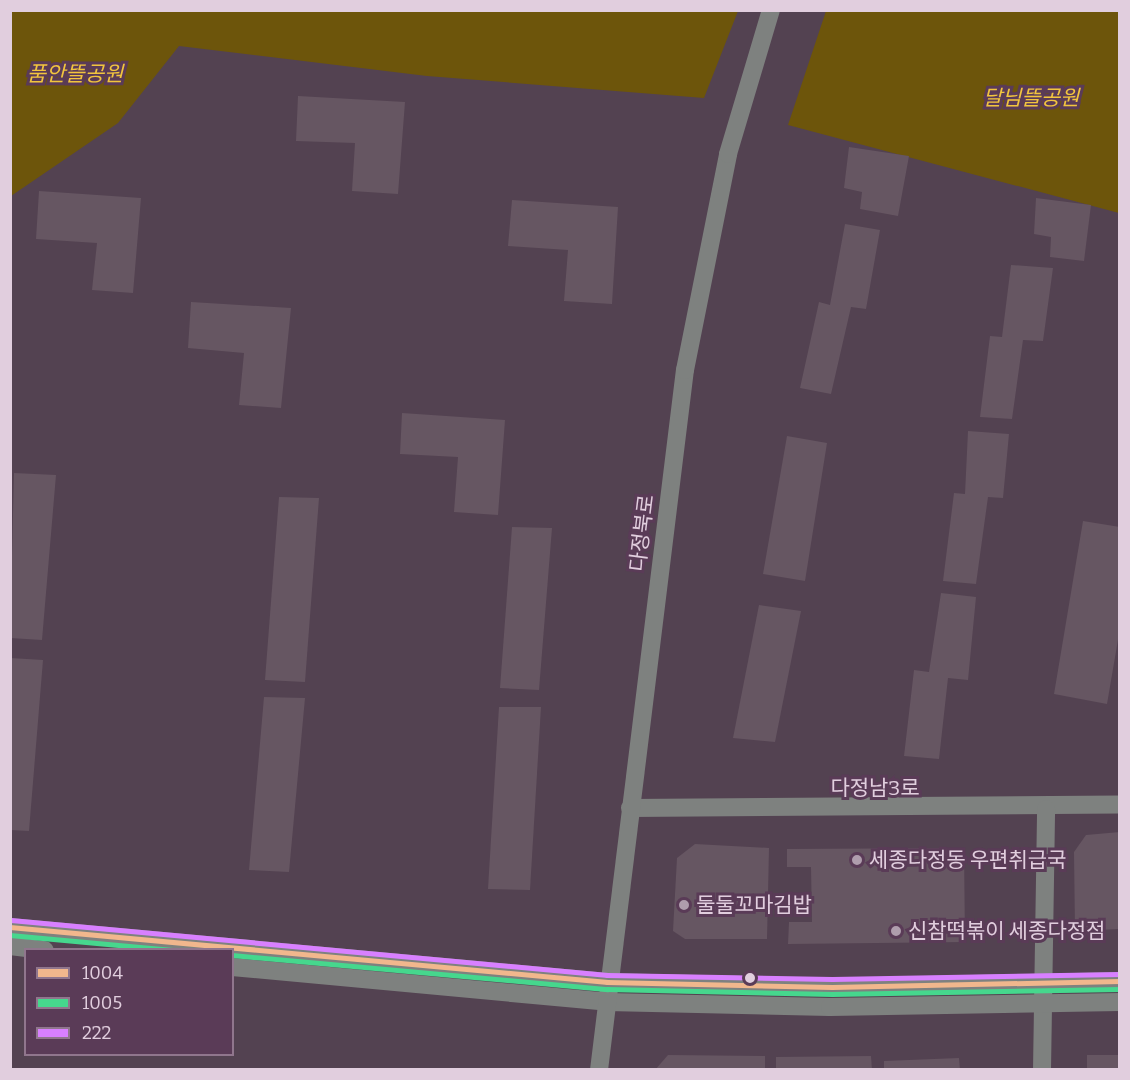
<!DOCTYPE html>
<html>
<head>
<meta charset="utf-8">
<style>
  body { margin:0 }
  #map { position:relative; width:1130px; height:1080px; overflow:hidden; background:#534251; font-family:Bitter,"Noto Sans KR",serif }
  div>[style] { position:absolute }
  .green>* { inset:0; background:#6d550b }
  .building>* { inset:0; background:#665662 }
  .minor>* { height:18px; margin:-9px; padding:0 9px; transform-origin:9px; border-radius:9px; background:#7e817f }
  .tertiary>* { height:18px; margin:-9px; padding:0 9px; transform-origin:9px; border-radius:9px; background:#7e817f }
  .bus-1>* { height:4.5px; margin:-2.25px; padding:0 2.25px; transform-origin:2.25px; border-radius:2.25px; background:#f1b78d }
  .bus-2>* { height:4.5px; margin:-2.25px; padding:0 2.25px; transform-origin:2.25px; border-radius:2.25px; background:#46d78d }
  .bus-3>* { height:4.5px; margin:-2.25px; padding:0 2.25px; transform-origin:2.25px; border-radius:2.25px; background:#d880ff }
  .dots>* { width:16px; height:16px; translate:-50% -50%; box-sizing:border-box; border:3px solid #5a3b57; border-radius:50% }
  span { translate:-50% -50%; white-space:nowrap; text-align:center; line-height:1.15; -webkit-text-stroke:6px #5a3b57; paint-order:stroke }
  .park-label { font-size:21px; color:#f2c53e; font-style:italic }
  .street-label { font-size:21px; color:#e1cede }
  .poi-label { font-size:21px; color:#e1cede }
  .left { translate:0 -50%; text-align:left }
  .frame { position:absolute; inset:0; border:12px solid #e1cede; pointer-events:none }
  .legend { position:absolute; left:24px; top:948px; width:210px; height:108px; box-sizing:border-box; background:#5a3b57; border:2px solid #90768d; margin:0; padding:8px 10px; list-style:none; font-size:18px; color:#e1cede }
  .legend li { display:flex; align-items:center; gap:12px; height:30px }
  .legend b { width:30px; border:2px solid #90768d }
</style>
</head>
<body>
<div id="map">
  <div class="green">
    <i style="clip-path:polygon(11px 10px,738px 10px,738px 11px,704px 98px,427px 76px,179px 46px,118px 123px,11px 196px)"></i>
    <i style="clip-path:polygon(826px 11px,1119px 11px,1119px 213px,788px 125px)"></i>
  </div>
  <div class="building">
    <i style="clip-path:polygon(298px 96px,405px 102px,398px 194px,352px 191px,355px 143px,296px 141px)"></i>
    <i style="clip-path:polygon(849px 147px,909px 156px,898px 216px,860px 209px,862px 192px,844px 188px)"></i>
    <i style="clip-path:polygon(39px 191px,141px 198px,133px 293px,92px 290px,97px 243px,36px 239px)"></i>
    <i style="clip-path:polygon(1036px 198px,1091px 205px,1084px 261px,1050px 257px,1051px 237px,1034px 234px)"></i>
    <i style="clip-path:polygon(512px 200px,618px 207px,612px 304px,564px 301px,568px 250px,508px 246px)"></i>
    <i style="clip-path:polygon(845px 224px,880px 230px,866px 309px,851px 307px,831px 394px,800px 388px,819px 302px,830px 305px)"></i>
    <i style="clip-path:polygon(1011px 265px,1053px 268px,1043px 341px,1023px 340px,1012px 419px,980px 417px,990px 336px,1002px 337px)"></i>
    <i style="clip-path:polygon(191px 302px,291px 308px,281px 408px,239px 405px,244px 353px,188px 348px)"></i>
    <i style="clip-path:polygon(402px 413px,505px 420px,498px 515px,454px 512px,458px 457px,400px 454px)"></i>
    <i style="clip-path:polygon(968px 431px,1009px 434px,1003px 498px,988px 497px,976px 584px,943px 581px,954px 493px,965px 494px)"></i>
    <i style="clip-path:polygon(787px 436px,827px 443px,805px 581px,763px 574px)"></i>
    <i style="clip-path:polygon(14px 473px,56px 475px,42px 640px,10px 638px)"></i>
    <i style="clip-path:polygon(279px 497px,319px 498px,305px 682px,265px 680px)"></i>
    <i style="clip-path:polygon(1083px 521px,1120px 527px,1120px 628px,1107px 704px,1054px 694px)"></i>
    <i style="clip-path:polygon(512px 527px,552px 528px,539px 690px,500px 688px)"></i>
    <i style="clip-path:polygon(941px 593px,976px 597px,968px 680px,948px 678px,939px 759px,904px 756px,914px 670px,929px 672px)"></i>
    <i style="clip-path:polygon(759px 605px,801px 611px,775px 742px,733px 738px)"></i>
    <i style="clip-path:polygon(10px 658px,43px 660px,29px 831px,10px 830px)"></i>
    <i style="clip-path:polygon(264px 697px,305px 698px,289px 872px,249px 870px)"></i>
    <i style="clip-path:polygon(499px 707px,541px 707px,530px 890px,488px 889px)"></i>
    <i style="clip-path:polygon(1120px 832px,1120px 929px,1075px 931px,1074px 852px,1086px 835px)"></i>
    <i style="clip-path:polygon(695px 844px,769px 848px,767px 939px,685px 939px,673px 931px,677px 858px)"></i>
    <i style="clip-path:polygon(964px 848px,965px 942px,788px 944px,789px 922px,812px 922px,811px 867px,787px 867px,787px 849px)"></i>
    <i style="clip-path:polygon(668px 1055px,765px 1056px,765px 1070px,655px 1070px)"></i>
    <i style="clip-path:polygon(1087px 1055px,1120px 1055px,1120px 1070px,1087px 1070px)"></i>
    <i style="clip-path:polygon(871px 1056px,872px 1070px,776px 1070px,776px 1057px)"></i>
    <i style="clip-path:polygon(959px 1058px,960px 1070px,884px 1070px,884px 1061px)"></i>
  </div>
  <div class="minor">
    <i style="left:630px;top:808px;width:490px;rotate:-0.4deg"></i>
    <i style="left:1042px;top:1070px;width:261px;rotate:-89.1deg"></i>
  </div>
  <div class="tertiary">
    <i style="left:10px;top:927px;width:600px;rotate:5.26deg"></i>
    <i style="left:607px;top:982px;width:225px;rotate:1.3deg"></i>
    <i style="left:832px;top:987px;width:288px;rotate:-1.2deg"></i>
    <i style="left:10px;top:946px;width:35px;rotate:7deg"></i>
    <i style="left:232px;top:967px;width:377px;rotate:5.3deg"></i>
    <i style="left:607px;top:1002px;width:223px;rotate:1.3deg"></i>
    <i style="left:830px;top:1007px;width:290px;rotate:-1deg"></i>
    <i style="left:599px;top:1070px;width:705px;rotate:-83deg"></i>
    <i style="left:685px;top:370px;width:220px;rotate:-78.7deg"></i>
    <i style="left:728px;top:154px;width:150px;rotate:-73.4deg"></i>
  </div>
  <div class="bus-1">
    <i style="left:10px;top:927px;width:600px;rotate:5.26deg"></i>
    <i style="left:607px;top:982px;width:225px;rotate:1.3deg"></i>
    <i style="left:832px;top:987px;width:288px;rotate:-1.2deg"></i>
  </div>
  <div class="bus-2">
    <i style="left:10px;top:935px;width:163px;rotate:5.3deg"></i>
    <i style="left:232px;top:955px;width:377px;rotate:5.2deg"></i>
    <i style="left:607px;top:989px;width:225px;rotate:1.3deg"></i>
    <i style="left:832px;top:994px;width:288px;rotate:-1deg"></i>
  </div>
  <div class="bus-3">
    <i style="left:11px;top:920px;width:599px;rotate:5.27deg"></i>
    <i style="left:607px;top:975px;width:225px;rotate:1deg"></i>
    <i style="left:832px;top:979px;width:288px;rotate:-1deg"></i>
  </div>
  <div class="dots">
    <i style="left:857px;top:860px;background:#af9dad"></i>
    <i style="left:684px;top:905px;background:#af9dad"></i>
    <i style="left:896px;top:931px;background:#af9dad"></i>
    <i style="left:750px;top:978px;background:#e1cede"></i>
  </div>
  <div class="park-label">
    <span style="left:75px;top:74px">품안뜰공원</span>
    <span style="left:1031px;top:98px">달님뜰공원</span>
  </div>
  <div class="street-label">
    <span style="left:642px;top:533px;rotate:-83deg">다정북로</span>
    <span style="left:875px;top:788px">다정남3로</span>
  </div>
  <div class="poi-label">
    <span class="left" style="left:869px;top:860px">세종다정동 우편취급국</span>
    <span class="left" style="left:696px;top:905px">둘둘꼬마김밥</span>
    <span class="left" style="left:908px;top:931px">신참떡볶이 세종다정점</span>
  </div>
  <div class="frame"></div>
  <ul class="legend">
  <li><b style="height:8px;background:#f1b78d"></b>1004</li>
  <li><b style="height:8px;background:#46d78d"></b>1005</li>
  <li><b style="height:8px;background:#d880ff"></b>222</li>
  </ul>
</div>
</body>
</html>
